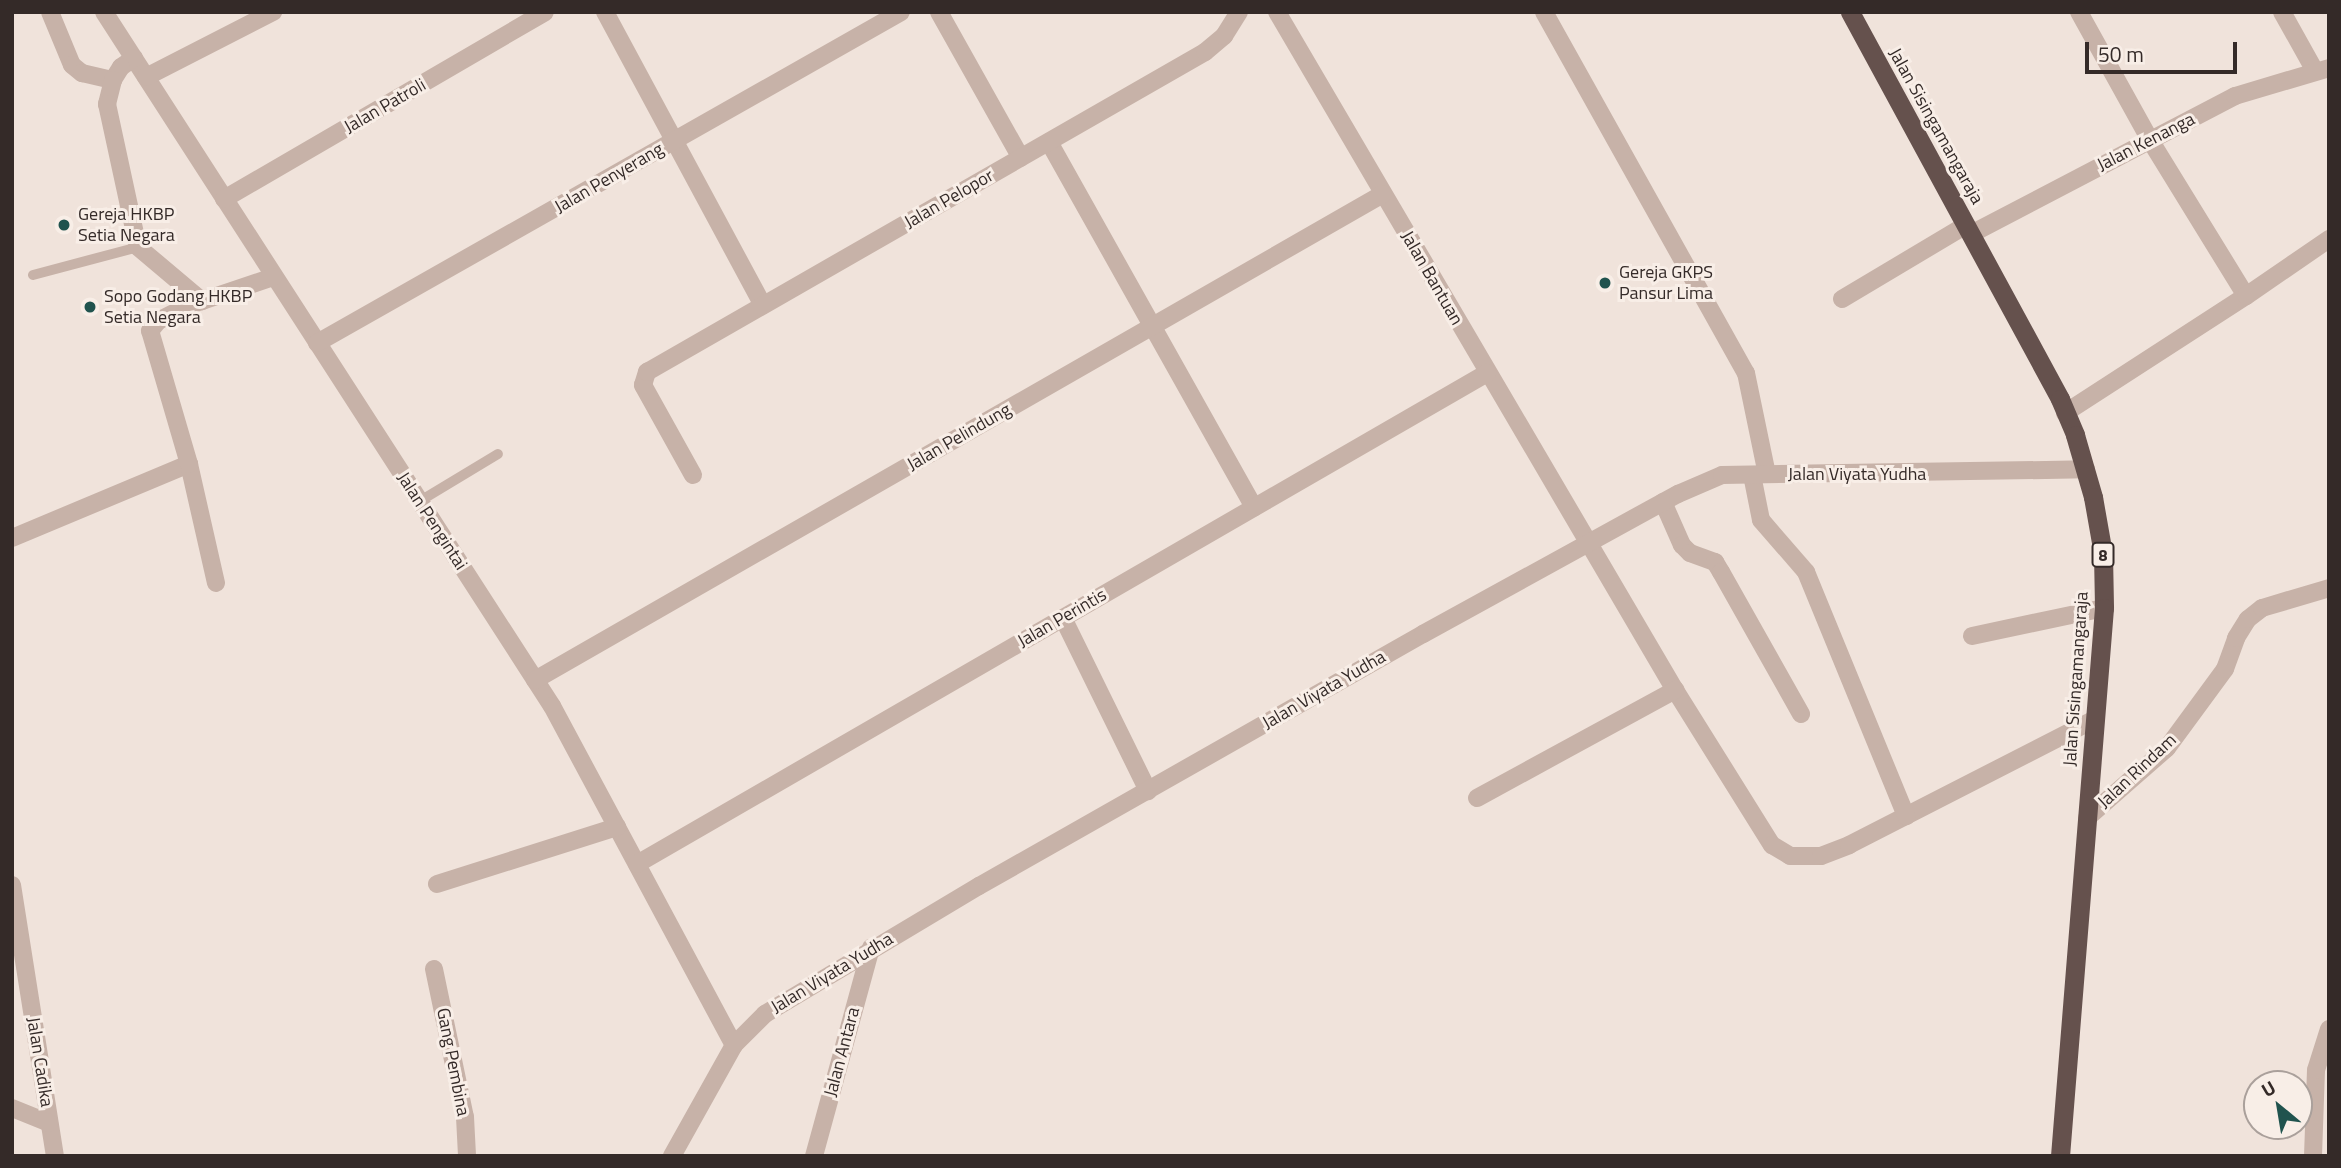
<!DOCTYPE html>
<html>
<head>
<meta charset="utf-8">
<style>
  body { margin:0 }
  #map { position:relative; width:2341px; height:1168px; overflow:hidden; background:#f0e3db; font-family:"Titillium Web",sans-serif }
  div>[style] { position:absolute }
  .service>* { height:10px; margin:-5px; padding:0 5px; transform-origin:5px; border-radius:5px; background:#c7b2a8 }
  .minor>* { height:18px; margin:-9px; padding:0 9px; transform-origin:9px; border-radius:9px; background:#c7b2a8 }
  .trunk>* { height:19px; margin:-9.5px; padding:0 9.5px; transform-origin:9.5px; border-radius:9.5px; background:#65514d }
  .dots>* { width:19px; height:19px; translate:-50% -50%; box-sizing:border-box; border:4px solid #f8eee7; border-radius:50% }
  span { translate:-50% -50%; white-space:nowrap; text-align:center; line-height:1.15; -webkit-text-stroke:6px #f8eee7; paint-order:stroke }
  .shield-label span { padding:2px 5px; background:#f8eee7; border:2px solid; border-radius:5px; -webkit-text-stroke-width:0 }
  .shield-label { font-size:16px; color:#342a28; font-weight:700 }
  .street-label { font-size:18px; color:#342a28 }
  .poi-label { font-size:18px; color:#342a28 }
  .left { translate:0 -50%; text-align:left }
  .frame { position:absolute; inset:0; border:14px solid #342a28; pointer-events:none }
  .north { position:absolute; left:2243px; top:1070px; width:70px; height:70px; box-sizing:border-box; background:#f8eee7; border:2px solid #aaa09b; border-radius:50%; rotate:330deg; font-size:19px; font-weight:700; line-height:28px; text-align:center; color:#342a28 }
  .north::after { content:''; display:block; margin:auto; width:24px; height:32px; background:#20534e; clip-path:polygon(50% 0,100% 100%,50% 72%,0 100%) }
  .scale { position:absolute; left:2085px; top:42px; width:152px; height:32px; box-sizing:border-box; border:4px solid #342a28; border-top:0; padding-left:9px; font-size:21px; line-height:24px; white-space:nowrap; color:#342a28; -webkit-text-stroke:5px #f8eee7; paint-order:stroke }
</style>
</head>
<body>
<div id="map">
  <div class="service">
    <i style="left:33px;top:275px;width:109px;rotate:-14.9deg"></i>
    <i style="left:420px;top:501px;width:91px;rotate:-31.1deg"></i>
  </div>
  <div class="minor">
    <i style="left:50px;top:12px;width:57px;rotate:67.5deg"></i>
    <i style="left:72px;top:65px;width:13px;rotate:39deg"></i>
    <i style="left:82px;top:73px;width:32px;rotate:13deg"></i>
    <i style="left:104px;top:12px;width:826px;rotate:57.16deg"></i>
    <i style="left:552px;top:706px;width:385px;rotate:61.8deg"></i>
    <i style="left:605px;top:12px;width:333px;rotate:61.7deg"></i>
    <i style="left:939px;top:12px;width:167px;rotate:60.7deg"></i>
    <i style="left:1277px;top:12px;width:786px;rotate:59.59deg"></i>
    <i style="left:1675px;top:690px;width:183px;rotate:58deg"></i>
    <i style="left:1772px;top:845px;width:21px;rotate:31deg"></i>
    <i style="left:1790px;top:856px;width:31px"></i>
    <i style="left:1821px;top:856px;width:30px;rotate:-21deg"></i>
    <i style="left:1849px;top:845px;width:276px;rotate:-27.1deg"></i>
    <i style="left:1544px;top:12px;width:414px;rotate:60.8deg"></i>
    <i style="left:1746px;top:373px;width:103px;rotate:78.3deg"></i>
    <i style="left:2079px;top:12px;width:146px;rotate:61deg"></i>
    <i style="left:2150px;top:140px;width:183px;rotate:58.4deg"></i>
    <i style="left:2282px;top:12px;width:68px;rotate:60.8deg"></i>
    <i style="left:134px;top:58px;width:16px;rotate:145deg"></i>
    <i style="left:121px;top:67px;width:15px;rotate:122deg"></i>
    <i style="left:113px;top:80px;width:25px;rotate:104deg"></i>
    <i style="left:107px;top:104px;width:146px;rotate:77.8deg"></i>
    <i style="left:138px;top:247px;width:84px;rotate:40.2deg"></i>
    <i style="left:146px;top:77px;width:143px;rotate:-27.1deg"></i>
    <i style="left:1049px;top:142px;width:419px;rotate:60.7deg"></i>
    <i style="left:224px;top:199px;width:371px;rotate:-30.2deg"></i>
    <i style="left:1971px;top:234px;width:298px;rotate:-27.6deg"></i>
    <i style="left:2235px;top:96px;width:98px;rotate:-16.6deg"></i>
    <i style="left:1842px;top:299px;width:144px;rotate:-30.8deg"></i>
    <i style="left:317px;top:343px;width:671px;rotate:-29.54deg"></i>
    <i style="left:2065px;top:413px;width:216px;rotate:-32.9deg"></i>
    <i style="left:2246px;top:296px;width:101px;rotate:-34.5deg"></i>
    <i style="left:693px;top:475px;width:103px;rotate:-119.1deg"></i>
    <i style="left:643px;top:385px;width:14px;rotate:-73deg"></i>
    <i style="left:647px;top:372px;width:643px;rotate:-29.83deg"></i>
    <i style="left:1205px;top:52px;width:25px;rotate:-40deg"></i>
    <i style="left:1224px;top:36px;width:28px;rotate:-58deg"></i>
    <i style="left:1752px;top:475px;width:46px;rotate:78.7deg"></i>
    <i style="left:1761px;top:520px;width:69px;rotate:49.1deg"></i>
    <i style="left:1806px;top:572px;width:264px;rotate:67.7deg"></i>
    <i style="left:1663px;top:502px;width:47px;rotate:66.2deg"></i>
    <i style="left:1682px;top:545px;width:11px;rotate:45deg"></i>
    <i style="left:1690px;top:553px;width:27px;rotate:20deg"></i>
    <i style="left:1715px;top:562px;width:12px;rotate:59deg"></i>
    <i style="left:1721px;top:572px;width:163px;rotate:60.6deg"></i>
    <i style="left:12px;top:538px;width:192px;rotate:-22.7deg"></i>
    <i style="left:216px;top:583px;width:122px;rotate:-102.8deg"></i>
    <i style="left:189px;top:464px;width:139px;rotate:-106.3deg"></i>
    <i style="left:150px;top:331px;width:13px;rotate:-51deg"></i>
    <i style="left:158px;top:321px;width:33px;rotate:-27deg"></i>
    <i style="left:187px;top:306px;width:91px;rotate:-18.6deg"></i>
    <i style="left:1063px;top:618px;width:193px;rotate:63.8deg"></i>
    <i style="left:1972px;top:636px;width:135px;rotate:-12deg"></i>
    <i style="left:535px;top:680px;width:977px;rotate:-29.82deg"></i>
    <i style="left:1477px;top:798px;width:226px;rotate:-28.6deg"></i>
    <i style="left:2087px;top:818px;width:106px;rotate:-41.2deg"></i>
    <i style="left:2167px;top:748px;width:98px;rotate:-53.7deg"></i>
    <i style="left:2225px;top:669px;width:33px;rotate:-70deg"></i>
    <i style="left:2236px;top:638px;width:22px;rotate:-58deg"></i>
    <i style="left:2248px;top:619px;width:18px;rotate:-38deg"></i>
    <i style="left:2262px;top:608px;width:70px;rotate:-16.6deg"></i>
    <i style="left:637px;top:864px;width:982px;rotate:-30.01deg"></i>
    <i style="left:437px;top:884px;width:189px;rotate:-17.6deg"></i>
    <i style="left:12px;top:885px;width:274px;rotate:81deg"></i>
    <i style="left:434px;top:969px;width:151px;rotate:78.2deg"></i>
    <i style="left:465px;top:1117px;width:39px;rotate:87deg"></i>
    <i style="left:12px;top:1108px;width:40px;rotate:22deg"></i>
    <i style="left:672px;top:1156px;width:127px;rotate:-60.8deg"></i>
    <i style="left:734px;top:1045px;width:44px;rotate:-45deg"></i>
    <i style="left:765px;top:1014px;width:249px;rotate:-30.9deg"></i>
    <i style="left:979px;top:886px;width:511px;rotate:-29.58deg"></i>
    <i style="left:1423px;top:634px;width:291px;rotate:-28.8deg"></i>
    <i style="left:1678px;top:494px;width:48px;rotate:-23.4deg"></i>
    <i style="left:1722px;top:475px;width:364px;rotate:-0.9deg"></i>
    <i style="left:814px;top:1156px;width:216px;rotate:-74.7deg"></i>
    <i style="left:2313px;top:1156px;width:86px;rotate:-88deg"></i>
    <i style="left:2316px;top:1070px;width:43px;rotate:-72.4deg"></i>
  </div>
  <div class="trunk">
    <i style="left:1850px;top:12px;width:440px;rotate:61.5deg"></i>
    <i style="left:2060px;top:399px;width:39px;rotate:67deg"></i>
    <i style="left:2075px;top:435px;width:65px;rotate:73.8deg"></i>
    <i style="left:2093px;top:497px;width:58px;rotate:80deg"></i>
    <i style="left:2103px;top:554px;width:54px;rotate:88.9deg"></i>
    <i style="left:2104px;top:608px;width:550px;rotate:94.59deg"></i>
  </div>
  <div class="dots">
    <i style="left:64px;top:225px;background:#20534e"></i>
    <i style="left:1605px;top:283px;background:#20534e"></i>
    <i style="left:90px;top:307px;background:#20534e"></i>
  </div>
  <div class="shield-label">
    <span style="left:2103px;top:555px">8</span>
  </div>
  <div class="street-label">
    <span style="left:385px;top:106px;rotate:-30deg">Jalan Patroli</span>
    <span style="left:1936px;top:126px;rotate:61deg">Jalan Sisingamangaraja</span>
    <span style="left:2146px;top:142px;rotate:-27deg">Jalan Kenanga</span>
    <span style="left:609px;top:178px;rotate:-30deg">Jalan Penyerang</span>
    <span style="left:949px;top:199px;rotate:-30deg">Jalan Pelopor</span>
    <span style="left:1432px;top:278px;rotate:60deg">Jalan Bantuan</span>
    <span style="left:959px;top:437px;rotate:-30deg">Jalan Pelindung</span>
    <span style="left:1857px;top:474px">Jalan Viyata Yudha</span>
    <span style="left:432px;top:521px;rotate:57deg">Jalan Pengintai</span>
    <span style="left:1062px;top:618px;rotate:-30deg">Jalan Perintis</span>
    <span style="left:2076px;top:679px;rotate:-86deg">Jalan Sisingamangaraja</span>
    <span style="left:1324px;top:690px;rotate:-30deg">Jalan Viyata Yudha</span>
    <span style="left:2137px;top:771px;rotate:-43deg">Jalan Rindam</span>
    <span style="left:832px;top:973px;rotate:-31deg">Jalan Viyata Yudha</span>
    <span style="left:842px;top:1052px;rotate:-75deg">Jalan Antara</span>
    <span style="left:40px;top:1062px;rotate:81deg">Jalan Cadika</span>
    <span style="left:453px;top:1062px;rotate:79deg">Gang Pembina</span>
  </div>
  <div class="poi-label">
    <span class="left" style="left:78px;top:225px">Gereja HKBP<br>Setia Negara</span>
    <span class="left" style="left:1619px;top:283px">Gereja GKPS<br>Pansur Lima</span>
    <span class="left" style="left:104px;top:307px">Sopo Godang HKBP<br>Setia Negara</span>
  </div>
  <div class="frame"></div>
  <div class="north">U</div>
  <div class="scale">50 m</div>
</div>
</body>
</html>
